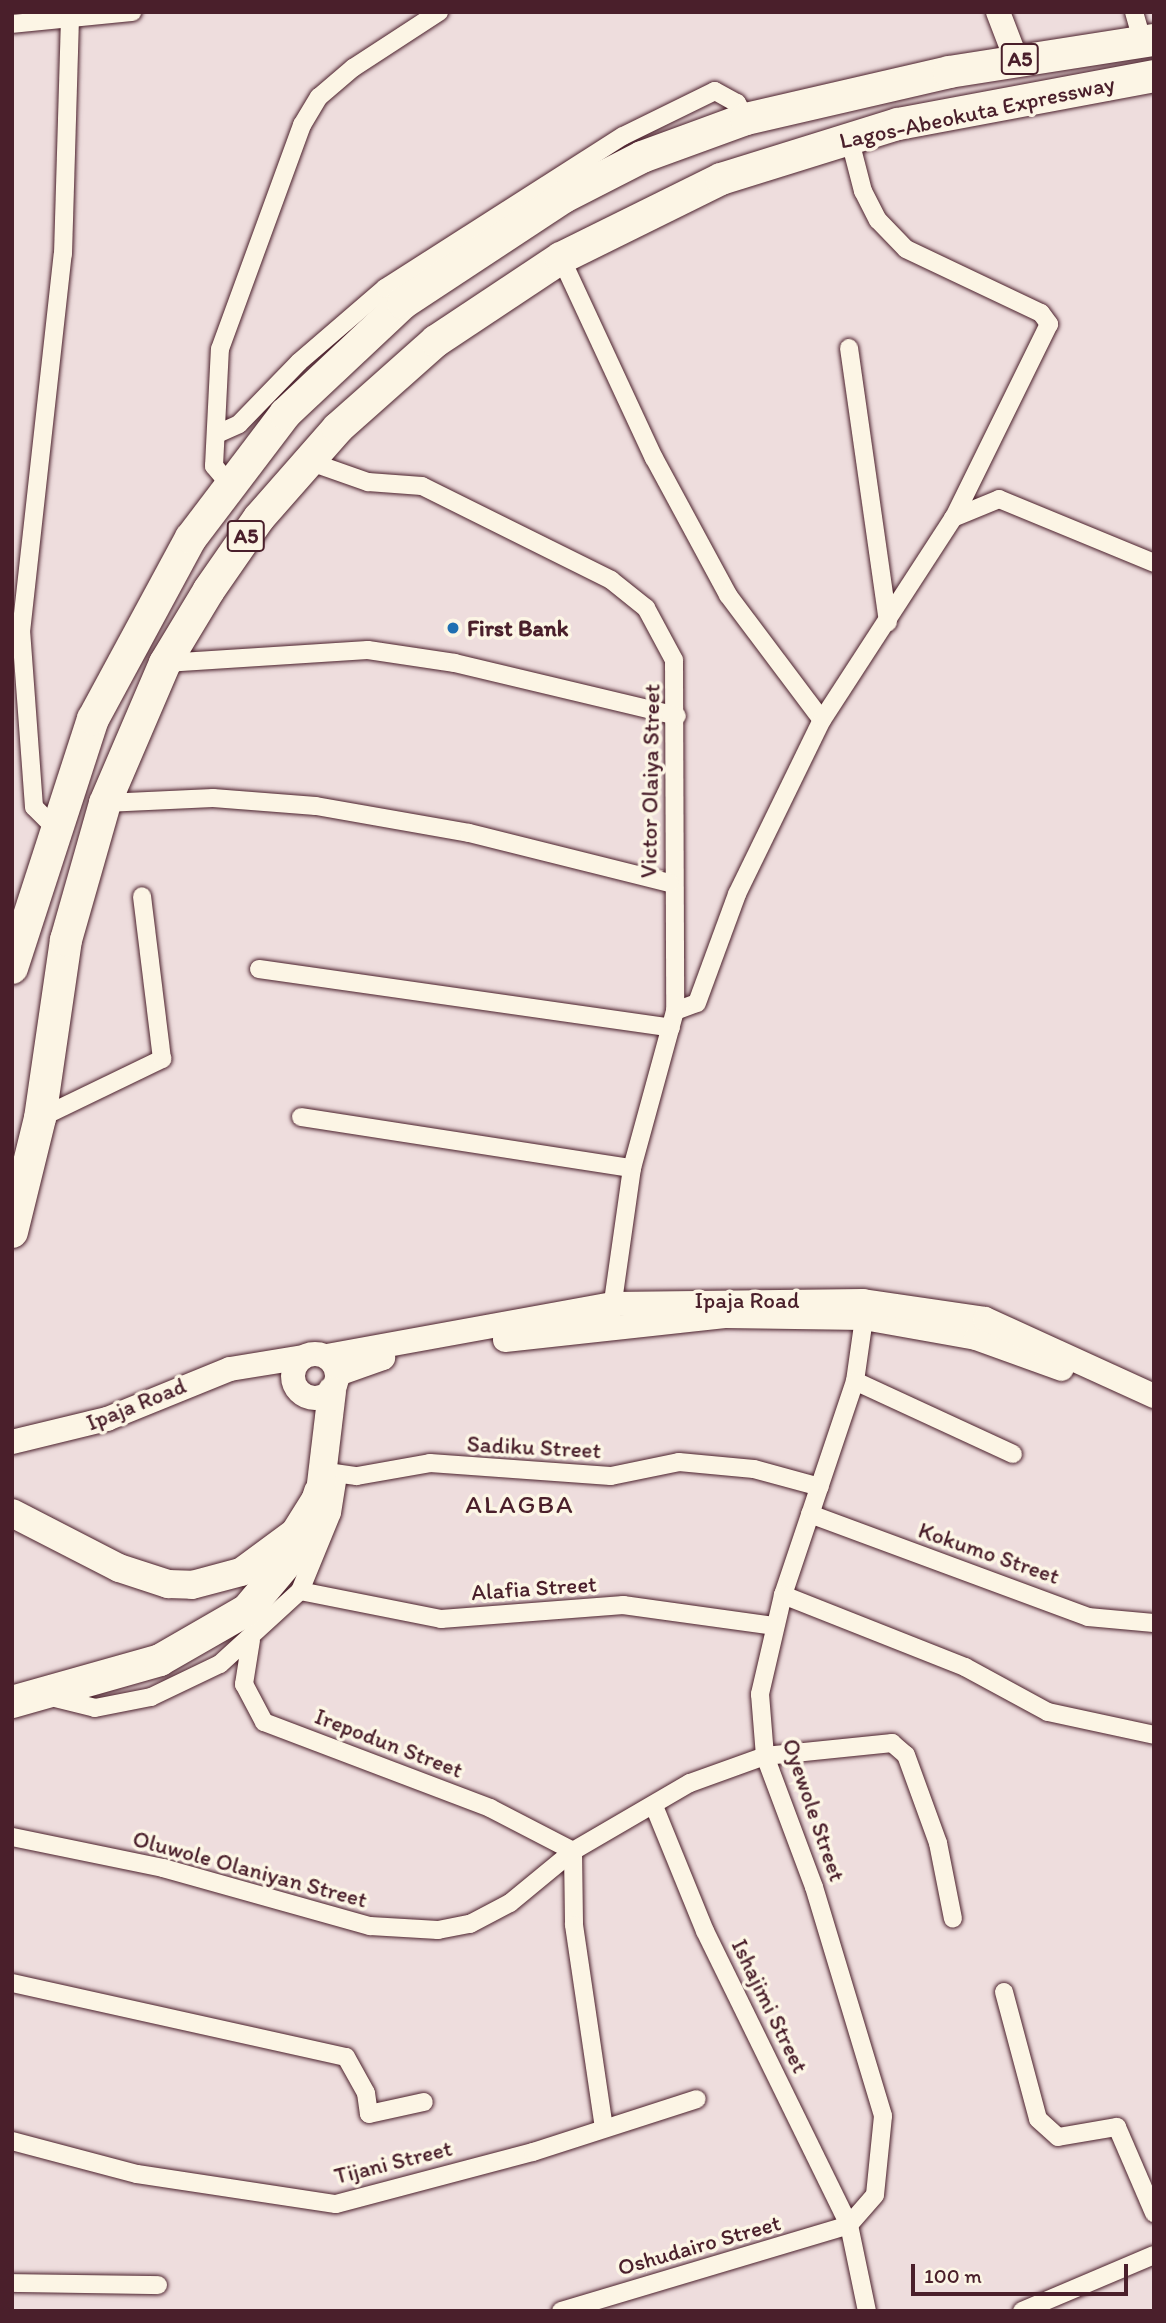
<!DOCTYPE html>
<html>
<head>
<meta charset="utf-8">
<style>
  body { margin:0 }
  #map { position:relative; width:1166px; height:2323px; overflow:hidden; background:#edd; font-family:Itim,sans-serif }
  div>[style] { position:absolute }
  .roads { filter:drop-shadow(0 0 2px #4a1f2b) drop-shadow(0 0 2px #4a1f2b) }
  .street>* { height:18px; margin:-9px; padding:0 9px; transform-origin:9px; border-radius:9px; background:#fcf5e5 }
  .secondary>* { height:24px; margin:-12px; padding:0 12px; transform-origin:12px; border-radius:12px; background:#fcf5e5 }
  .secondary>.ring { margin:-12px; padding:0; box-sizing:content-box; background:none; border:24px solid #fcf5e5; border-radius:50% }
  .primary>* { height:28px; margin:-14px; padding:0 14px; transform-origin:14px; border-radius:14px; background:#fcf5e5 }
  .highway>* { height:32px; margin:-16px; padding:0 16px; transform-origin:16px; border-radius:16px; background:#fcf5e5 }
  .dots>* { width:19px; height:19px; translate:-50% -50%; box-sizing:border-box; border:4px solid #fcf5e5; border-radius:50% }
  span { translate:-50% -50%; white-space:nowrap; text-align:center; line-height:1.15; -webkit-text-stroke:7px #fcf5e5; paint-order:stroke }
  .shield-label span { padding:2px 5px; background:#fcf5e5; border:2px solid; border-radius:5px; -webkit-text-stroke-width:0 }
  .shield-label { font-size:21px; color:#4a1f2b; font-weight:700 }
  .street-label { font-size:23px; color:#4a1f2b }
  .poi-label { font-size:23px; color:#4a1f2b; font-weight:700 }
  .left { translate:0 -50%; text-align:left }
  .quarter-label { font-size:26px; color:#4a1f2b; letter-spacing:2px }
  .frame { position:absolute; inset:0; border:14px solid #4a1f2b; pointer-events:none }
  .scale { position:absolute; left:911px; top:2264px; width:217px; height:32px; box-sizing:border-box; border:4px solid #4a1f2b; border-top:0; padding-left:9px; font-size:21px; line-height:24px; white-space:nowrap; color:#4a1f2b; -webkit-text-stroke:5px #fcf5e5; paint-order:stroke }
</style>
</head>
<body>
<div id="map">
  <div class="roads">
    <div class="street">
      <i style="left:1134px;top:12px;width:32px;rotate:74deg"></i>
      <i style="left:12px;top:24px;width:121px;rotate:-5.7deg"></i>
      <i style="left:849px;top:137px;width:56px;rotate:75.5deg"></i>
      <i style="left:863px;top:191px;width:33px;rotate:63deg"></i>
      <i style="left:878px;top:220px;width:40px;rotate:46deg"></i>
      <i style="left:906px;top:249px;width:149px;rotate:25.4deg"></i>
      <i style="left:1041px;top:313px;width:14px;rotate:54deg"></i>
      <i style="left:1049px;top:324px;width:215px;rotate:116.2deg"></i>
      <i style="left:561px;top:258px;width:221px;rotate:65.1deg"></i>
      <i style="left:654px;top:458px;width:156px;rotate:61.6deg"></i>
      <i style="left:728px;top:595px;width:156px;rotate:53.1deg"></i>
      <i style="left:849px;top:348px;width:277px;rotate:81.9deg"></i>
      <i style="left:217px;top:434px;width:24px;rotate:-24deg"></i>
      <i style="left:239px;top:424px;width:86px;rotate:-45.9deg"></i>
      <i style="left:299px;top:362px;width:113px;rotate:-40.7deg"></i>
      <i style="left:385px;top:288px;width:282px;rotate:-32.6deg"></i>
      <i style="left:623px;top:136px;width:102px;rotate:-26.1deg"></i>
      <i style="left:715px;top:91px;width:25px;rotate:29deg"></i>
      <i style="left:737px;top:103px;width:18px;rotate:61deg"></i>
      <i style="left:308px;top:461px;width:64px;rotate:19.3deg"></i>
      <i style="left:368px;top:482px;width:54px;rotate:4.2deg"></i>
      <i style="left:422px;top:486px;width:211px;rotate:26.4deg"></i>
      <i style="left:611px;top:580px;width:45px;rotate:38.7deg"></i>
      <i style="left:646px;top:608px;width:59px;rotate:61.7deg"></i>
      <i style="left:674px;top:660px;width:351px;rotate:89.8deg"></i>
      <i style="left:675px;top:1011px;width:163px;rotate:105.3deg"></i>
      <i style="left:632px;top:1168px;width:148px;rotate:98.1deg"></i>
      <i style="left:230px;top:485px;width:25px;rotate:-130deg"></i>
      <i style="left:214px;top:466px;width:117px;rotate:-87.1deg"></i>
      <i style="left:220px;top:349px;width:239px;rotate:-69.9deg"></i>
      <i style="left:302px;top:125px;width:33px;rotate:-59deg"></i>
      <i style="left:319px;top:97px;width:45px;rotate:-40.5deg"></i>
      <i style="left:353px;top:68px;width:103px;rotate:-33.1deg"></i>
      <i style="left:165px;top:663px;width:203px;rotate:-3.7deg"></i>
      <i style="left:368px;top:650px;width:88px;rotate:8.5deg"></i>
      <i style="left:455px;top:663px;width:228px;rotate:13.4deg"></i>
      <i style="left:105px;top:803px;width:108px;rotate:-2.7deg"></i>
      <i style="left:213px;top:798px;width:103px;rotate:4.4deg"></i>
      <i style="left:316px;top:806px;width:155px;rotate:10deg"></i>
      <i style="left:469px;top:833px;width:207px;rotate:14deg"></i>
      <i style="left:54px;top:827px;width:28px;rotate:-135deg"></i>
      <i style="left:34px;top:807px;width:175px;rotate:-94.2deg"></i>
      <i style="left:21px;top:632px;width:380px;rotate:-83.7deg"></i>
      <i style="left:63px;top:254px;width:242px;rotate:-88.3deg"></i>
      <i style="left:259px;top:969px;width:416px;rotate:8.1deg"></i>
      <i style="left:675px;top:1011px;width:23px;rotate:-20deg"></i>
      <i style="left:697px;top:1003px;width:116px;rotate:-69.8deg"></i>
      <i style="left:737px;top:894px;width:194px;rotate:-64deg"></i>
      <i style="left:822px;top:720px;width:241px;rotate:-57deg"></i>
      <i style="left:953px;top:518px;width:50px;rotate:-22.4deg"></i>
      <i style="left:999px;top:499px;width:168px;rotate:22.4deg"></i>
      <i style="left:301px;top:1117px;width:335px;rotate:8.8deg"></i>
      <i style="left:40px;top:1118px;width:136px;rotate:-25.8deg"></i>
      <i style="left:162px;top:1059px;width:164px;rotate:-97deg"></i>
      <i style="left:864px;top:1318px;width:64px;rotate:98.1deg"></i>
      <i style="left:855px;top:1381px;width:226px;rotate:108.6deg"></i>
      <i style="left:783px;top:1595px;width:102px;rotate:103.1deg"></i>
      <i style="left:760px;top:1694px;width:62px;rotate:85.4deg"></i>
      <i style="left:765px;top:1756px;width:140px;rotate:69.5deg"></i>
      <i style="left:814px;top:1887px;width:239px;rotate:73.2deg"></i>
      <i style="left:883px;top:2116px;width:79px;rotate:95.8deg"></i>
      <i style="left:875px;top:2195px;width:40px;rotate:131deg"></i>
      <i style="left:849px;top:2225px;width:88px;rotate:78.2deg"></i>
      <i style="left:855px;top:1381px;width:174px;rotate:24.8deg"></i>
      <i style="left:327px;top:1472px;width:30px;rotate:8deg"></i>
      <i style="left:357px;top:1476px;width:74px;rotate:-10.1deg"></i>
      <i style="left:430px;top:1463px;width:181px;rotate:4.1deg"></i>
      <i style="left:611px;top:1476px;width:69px;rotate:-11.6deg"></i>
      <i style="left:679px;top:1462px;width:75px;rotate:5.3deg"></i>
      <i style="left:754px;top:1469px;width:68px;rotate:15.3deg"></i>
      <i style="left:810px;top:1514px;width:296px;rotate:20.3deg"></i>
      <i style="left:1088px;top:1617px;width:66px;rotate:5.2deg"></i>
      <i style="left:300px;top:1591px;width:144px;rotate:11.2deg"></i>
      <i style="left:441px;top:1619px;width:183px;rotate:-4.4deg"></i>
      <i style="left:623px;top:1605px;width:152px;rotate:7.9deg"></i>
      <i style="left:783px;top:1595px;width:196px;rotate:21.6deg"></i>
      <i style="left:965px;top:1667px;width:94px;rotate:28.5deg"></i>
      <i style="left:1048px;top:1712px;width:108px;rotate:12.2deg"></i>
      <i style="left:251px;top:1640px;width:45px;rotate:99deg"></i>
      <i style="left:244px;top:1684px;width:43px;rotate:62.2deg"></i>
      <i style="left:264px;top:1722px;width:242px;rotate:20.8deg"></i>
      <i style="left:490px;top:1808px;width:93px;rotate:27.4deg"></i>
      <i style="left:573px;top:1851px;width:74px;rotate:89.2deg"></i>
      <i style="left:574px;top:1925px;width:205px;rotate:81.6deg"></i>
      <i style="left:47px;top:1696px;width:49px;rotate:14deg"></i>
      <i style="left:95px;top:1708px;width:57px;rotate:-11.1deg"></i>
      <i style="left:151px;top:1697px;width:76px;rotate:-25.6deg"></i>
      <i style="left:220px;top:1664px;width:108px;rotate:-42.4deg"></i>
      <i style="left:300px;top:1591px;width:84px;rotate:-67.7deg"></i>
      <i style="left:332px;top:1513px;width:39px;rotate:-81deg"></i>
      <i style="left:12px;top:1837px;width:154px;rotate:11.6deg"></i>
      <i style="left:163px;top:1868px;width:215px;rotate:15.7deg"></i>
      <i style="left:370px;top:1926px;width:68px;rotate:3.4deg"></i>
      <i style="left:438px;top:1930px;width:33px;rotate:-11deg"></i>
      <i style="left:470px;top:1924px;width:45px;rotate:-27.7deg"></i>
      <i style="left:510px;top:1903px;width:82px;rotate:-39.5deg"></i>
      <i style="left:573px;top:1851px;width:135px;rotate:-30.2deg"></i>
      <i style="left:690px;top:1783px;width:80px;rotate:-19.8deg"></i>
      <i style="left:765px;top:1756px;width:128px;rotate:-5.8deg"></i>
      <i style="left:892px;top:1743px;width:18px;rotate:41deg"></i>
      <i style="left:906px;top:1755px;width:94px;rotate:70deg"></i>
      <i style="left:938px;top:1843px;width:77px;rotate:78.8deg"></i>
      <i style="left:12px;top:1983px;width:342px;rotate:12.5deg"></i>
      <i style="left:346px;top:2057px;width:41px;rotate:60.9deg"></i>
      <i style="left:366px;top:2093px;width:21px;rotate:82deg"></i>
      <i style="left:369px;top:2114px;width:56px;rotate:-12.3deg"></i>
      <i style="left:1004px;top:1992px;width:131px;rotate:75deg"></i>
      <i style="left:1038px;top:2119px;width:27px;rotate:42deg"></i>
      <i style="left:1058px;top:2137px;width:60px;rotate:-9.6deg"></i>
      <i style="left:1117px;top:2127px;width:94px;rotate:66.7deg"></i>
      <i style="left:12px;top:2141px;width:129px;rotate:14.8deg"></i>
      <i style="left:137px;top:2174px;width:201px;rotate:8.6deg"></i>
      <i style="left:336px;top:2204px;width:204px;rotate:-14.8deg"></i>
      <i style="left:533px;top:2152px;width:172px;rotate:-17.9deg"></i>
      <i style="left:12px;top:2283px;width:146px;rotate:0.8deg"></i>
      <i style="left:561px;top:2311px;width:301px;rotate:-16.6deg"></i>
      <i style="left:849px;top:2225px;width:327px;rotate:-116.1deg"></i>
      <i style="left:705px;top:1931px;width:135px;rotate:-112.2deg"></i>
      <i style="left:1022px;top:2311px;width:143px;rotate:-23deg"></i>
    </div>
    <div class="secondary">
      <i style="left:998px;top:12px;width:50px;rotate:69deg"></i>
      <i style="left:505px;top:1340px;width:221px;rotate:-6.2deg"></i>
      <i style="left:725px;top:1316px;width:139px;rotate:0.8deg"></i>
      <i style="left:864px;top:1318px;width:114px;rotate:10.1deg"></i>
      <i style="left:976px;top:1338px;width:91px;rotate:19.8deg"></i>
      <i class="ring" style="left:293px;top:1354px;width:20px;height:20px"></i>
      <i style="left:327px;top:1356px;width:290px;rotate:-10.3deg"></i>
      <i style="left:612px;top:1304px;width:251px;rotate:-0.7deg"></i>
      <i style="left:863px;top:1301px;width:123px;rotate:8.4deg"></i>
      <i style="left:985px;top:1319px;width:186px;rotate:24.5deg"></i>
      <i style="left:338px;top:1374px;width:48px;rotate:-19.6deg"></i>
      <i style="left:12px;top:1442px;width:98px;rotate:-13.6deg"></i>
      <i style="left:107px;top:1419px;width:133px;rotate:-22.1deg"></i>
      <i style="left:230px;top:1369px;width:74px;rotate:-9.3deg"></i>
    </div>
    <div class="primary">
      <i style="left:12px;top:1513px;width:120px;rotate:27.2deg"></i>
      <i style="left:119px;top:1568px;width:52px;rotate:18.1deg"></i>
      <i style="left:168px;top:1584px;width:24px;rotate:2deg"></i>
      <i style="left:192px;top:1585px;width:51px;rotate:-14.9deg"></i>
      <i style="left:241px;top:1572px;width:67px;rotate:-36.5deg"></i>
      <i style="left:295px;top:1532px;width:47px;rotate:-58deg"></i>
      <i style="left:320px;top:1492px;width:102px;rotate:-83.2deg"></i>
    </div>
    <div class="highway">
      <i style="left:12px;top:968px;width:262px;rotate:-72deg"></i>
      <i style="left:93px;top:719px;width:206px;rotate:-61.6deg"></i>
      <i style="left:191px;top:538px;width:156px;rotate:-52.8deg"></i>
      <i style="left:285px;top:414px;width:162px;rotate:-43.2deg"></i>
      <i style="left:403px;top:303px;width:191px;rotate:-33.4deg"></i>
      <i style="left:562px;top:198px;width:90px;rotate:-27.1deg"></i>
      <i style="left:642px;top:157px;width:111px;rotate:-20.1deg"></i>
      <i style="left:746px;top:119px;width:208px;rotate:-13deg"></i>
      <i style="left:949px;top:72px;width:207px;rotate:-8.9deg"></i>
      <i style="left:12px;top:1232px;width:117px;rotate:-76.2deg"></i>
      <i style="left:40px;top:1118px;width:180px;rotate:-81.7deg"></i>
      <i style="left:66px;top:940px;width:142px;rotate:-74.1deg"></i>
      <i style="left:105px;top:803px;width:152px;rotate:-66.8deg"></i>
      <i style="left:165px;top:663px;width:85px;rotate:-58.9deg"></i>
      <i style="left:209px;top:590px;width:88px;rotate:-55.2deg"></i>
      <i style="left:259px;top:518px;width:120px;rotate:-48.7deg"></i>
      <i style="left:338px;top:428px;width:131px;rotate:-41.6deg"></i>
      <i style="left:436px;top:341px;width:150px;rotate:-33.6deg"></i>
      <i style="left:561px;top:258px;width:178px;rotate:-26.3deg"></i>
      <i style="left:721px;top:179px;width:185px;rotate:-17.3deg"></i>
      <i style="left:898px;top:124px;width:260px;rotate:-10.6deg"></i>
      <i style="left:12px;top:1702px;width:154px;rotate:-15.8deg"></i>
      <i style="left:160px;top:1660px;width:100px;rotate:-29.9deg"></i>
      <i style="left:247px;top:1610px;width:89px;rotate:-50deg"></i>
      <i style="left:304px;top:1542px;width:52px;rotate:-72.3deg"></i>
    </div>
  </div>
  <div class="dots">
    <i style="left:453px;top:628px;background:#1f6fb2"></i>
  </div>
  <div class="shield-label">
    <span style="left:1020px;top:59px">A5</span>
    <span style="left:246px;top:536px">A5</span>
  </div>
  <div class="street-label">
    <span style="left:977px;top:112px;rotate:-12deg">Lagos-Abeokuta Expressway</span>
    <span style="left:650px;top:781px;rotate:-89deg">Victor Olaiya Street</span>
    <span style="left:747px;top:1300px">Ipaja Road</span>
    <span style="left:136px;top:1404px;rotate:-22deg">Ipaja Road</span>
    <span style="left:534px;top:1447px;rotate:3deg">Sadiku Street</span>
    <span style="left:989px;top:1553px;rotate:19deg">Kokumo Street</span>
    <span style="left:534px;top:1588px;rotate:-4deg">Alafia Street</span>
    <span style="left:389px;top:1743px;rotate:21deg">Irepodun Street</span>
    <span style="left:814px;top:1810px;rotate:71deg">Oyewole Street</span>
    <span style="left:250px;top:1869px;rotate:15deg">Oluwole Olaniyan Street</span>
    <span style="left:770px;top:2006px;rotate:64deg">Ishajimi Street</span>
    <span style="left:393px;top:2162px;rotate:-14deg">Tijani Street</span>
    <span style="left:699px;top:2245px;rotate:-16deg">Oshudairo Street</span>
  </div>
  <div class="poi-label">
    <span class="left" style="left:467px;top:628px">First Bank</span>
  </div>
  <div class="quarter-label">
    <span style="left:520px;top:1505px">ALAGBA</span>
  </div>
  <div class="frame"></div>
  <div class="scale">100 m</div>
</div>
</body>
</html>
